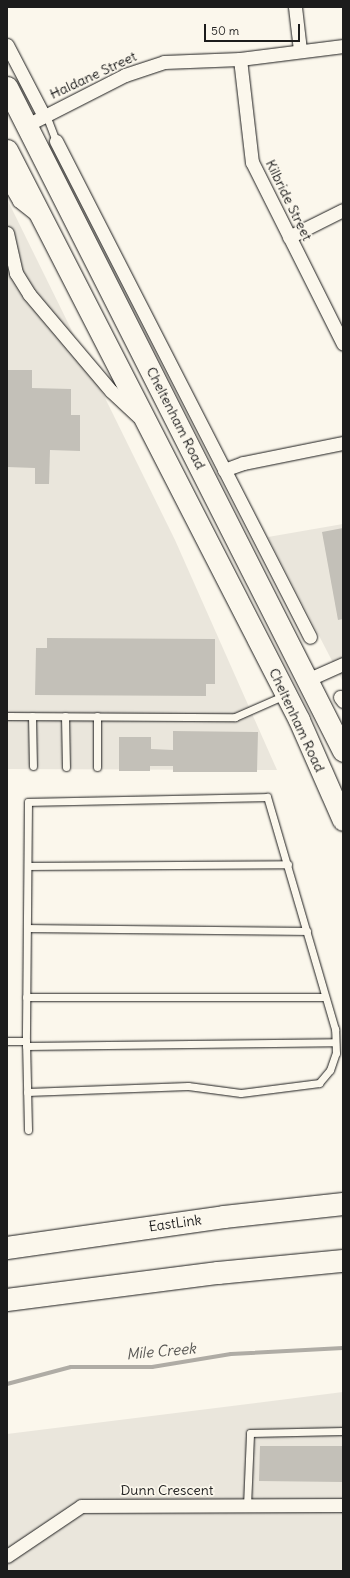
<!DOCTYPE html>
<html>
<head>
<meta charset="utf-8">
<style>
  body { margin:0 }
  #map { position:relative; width:350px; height:1578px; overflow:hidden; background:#fbf7ec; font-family:Delius,sans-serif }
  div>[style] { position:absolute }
  .built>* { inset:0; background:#eae6dc }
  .stream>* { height:4px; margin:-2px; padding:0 2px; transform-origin:2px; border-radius:2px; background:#afaca5 }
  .building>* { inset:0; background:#c3c0b8 }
  .roads { filter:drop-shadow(0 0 1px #1c1c1c) drop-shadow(0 0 1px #1c1c1c) }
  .service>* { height:7px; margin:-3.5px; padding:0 3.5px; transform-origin:3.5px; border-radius:3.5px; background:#fbf7ec }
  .minor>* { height:13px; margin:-6.5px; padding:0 6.5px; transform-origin:6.5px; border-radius:6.5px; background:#fbf7ec }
  .primary>* { height:21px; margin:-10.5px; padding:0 10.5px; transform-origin:10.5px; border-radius:10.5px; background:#fbf7ec }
  .motorway>* { height:22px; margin:-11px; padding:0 11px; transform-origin:11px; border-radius:11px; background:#fbf7ec }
  span { translate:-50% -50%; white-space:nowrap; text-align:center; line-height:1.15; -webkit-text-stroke:3.5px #fbf7ec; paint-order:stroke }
  .street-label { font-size:14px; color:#1c1c1c }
  .water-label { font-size:15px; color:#575653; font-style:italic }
  .frame { position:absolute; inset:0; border:8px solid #1c1c1c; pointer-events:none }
  .scale { position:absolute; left:204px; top:24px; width:96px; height:18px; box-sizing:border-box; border:2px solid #1c1c1c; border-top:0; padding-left:5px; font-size:12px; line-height:14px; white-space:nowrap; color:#1c1c1c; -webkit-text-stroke:3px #fbf7ec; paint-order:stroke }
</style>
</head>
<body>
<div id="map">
  <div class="built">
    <i style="clip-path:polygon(7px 199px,175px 540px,277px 770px,7px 769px)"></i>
    <i style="clip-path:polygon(343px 524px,343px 682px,268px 537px)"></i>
    <i style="clip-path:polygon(343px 1392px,343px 1571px,7px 1571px,7px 1434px)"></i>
  </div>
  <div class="stream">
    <i style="left:7px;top:1384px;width:66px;rotate:-14.9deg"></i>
    <i style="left:71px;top:1367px;width:81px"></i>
    <i style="left:152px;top:1367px;width:80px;rotate:-9.3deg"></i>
    <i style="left:231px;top:1354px;width:112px;rotate:-3.1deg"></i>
  </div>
  <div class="building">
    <i style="clip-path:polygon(7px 370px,32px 370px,32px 388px,71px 389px,71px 415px,80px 415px,80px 451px,50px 450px,49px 484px,35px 484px,35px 468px,7px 467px)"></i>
    <i style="clip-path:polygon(343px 528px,343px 619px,338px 620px,322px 532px)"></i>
    <i style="clip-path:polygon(47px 638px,215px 639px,215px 684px,206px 684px,206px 696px,35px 695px,36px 648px,47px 648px)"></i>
    <i style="clip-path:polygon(173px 731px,258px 732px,257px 772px,173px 772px,173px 766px,150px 766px,150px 771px,119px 771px,119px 737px,151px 737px,151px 749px,173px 750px)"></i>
    <i style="clip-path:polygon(260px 1446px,343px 1446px,343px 1482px,259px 1481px)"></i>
  </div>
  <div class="roads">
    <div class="service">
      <i style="left:46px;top:115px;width:28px;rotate:69deg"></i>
      <i style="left:7px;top:716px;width:228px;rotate:0.3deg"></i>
      <i style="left:235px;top:717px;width:55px;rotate:-23.7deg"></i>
      <i style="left:32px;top:716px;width:50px;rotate:88.9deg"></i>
      <i style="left:65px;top:716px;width:51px;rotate:88.9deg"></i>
      <i style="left:97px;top:716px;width:51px;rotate:90deg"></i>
      <i style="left:28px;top:866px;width:260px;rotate:-0.4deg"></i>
      <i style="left:27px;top:928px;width:280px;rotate:0.6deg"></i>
      <i style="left:26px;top:997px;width:299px"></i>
      <i style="left:7px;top:1041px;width:19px"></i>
      <i style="left:26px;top:1046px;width:309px;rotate:-0.7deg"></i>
      <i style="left:27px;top:1092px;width:161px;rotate:-2.1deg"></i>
      <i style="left:188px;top:1086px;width:53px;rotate:7.5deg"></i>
      <i style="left:241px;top:1093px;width:79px;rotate:-7.3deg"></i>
      <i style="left:319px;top:1083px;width:17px;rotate:-50deg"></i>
      <i style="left:330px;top:1070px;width:18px;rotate:-71deg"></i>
      <i style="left:336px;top:1053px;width:24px;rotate:-92deg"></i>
      <i style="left:335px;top:1029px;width:242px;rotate:-106.3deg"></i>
      <i style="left:267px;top:797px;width:239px;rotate:178.8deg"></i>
      <i style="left:28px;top:802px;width:239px;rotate:90.5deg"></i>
      <i style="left:26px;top:1041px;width:89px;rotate:88.7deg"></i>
      <i style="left:247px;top:1506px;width:73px;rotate:-87.6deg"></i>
      <i style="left:250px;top:1433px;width:93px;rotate:-1.2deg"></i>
    </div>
    <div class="minor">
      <i style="left:295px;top:7px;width:43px;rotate:83.4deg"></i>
      <i style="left:7px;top:45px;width:80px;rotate:62.5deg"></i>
      <i style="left:240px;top:59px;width:104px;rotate:83.4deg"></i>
      <i style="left:252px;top:162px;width:203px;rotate:63.4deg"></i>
      <i style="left:27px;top:125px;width:110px;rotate:-27deg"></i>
      <i style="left:125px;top:75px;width:41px;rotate:-18.4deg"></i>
      <i style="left:164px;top:62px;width:76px;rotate:-2.3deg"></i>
      <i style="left:240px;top:59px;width:104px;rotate:-7.2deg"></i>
      <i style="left:56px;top:141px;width:557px;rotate:62.88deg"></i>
      <i style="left:7px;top:180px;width:24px;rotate:60deg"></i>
      <i style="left:19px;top:201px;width:24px;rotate:38deg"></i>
      <i style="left:7px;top:233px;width:41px;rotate:77.3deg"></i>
      <i style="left:16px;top:273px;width:25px;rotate:58deg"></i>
      <i style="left:29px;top:294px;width:127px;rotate:49.8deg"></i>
      <i style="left:111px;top:391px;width:37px;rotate:43deg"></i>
      <i style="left:289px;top:237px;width:60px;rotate:-26.6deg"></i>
      <i style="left:224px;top:470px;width:20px;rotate:-20deg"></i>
      <i style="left:243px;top:463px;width:102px;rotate:-11.3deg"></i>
      <i style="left:307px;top:680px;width:39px;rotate:-24deg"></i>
      <i style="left:340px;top:697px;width:5px;rotate:53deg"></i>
      <i style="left:7px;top:1556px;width:89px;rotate:-34deg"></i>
      <i style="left:81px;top:1506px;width:262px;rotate:-0.2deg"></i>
    </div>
    <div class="primary">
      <i style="left:7px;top:87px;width:744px;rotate:63.16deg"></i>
      <i style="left:7px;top:150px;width:640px;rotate:62.87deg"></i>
      <i style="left:299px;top:720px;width:109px;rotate:66.3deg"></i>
    </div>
    <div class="motorway">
      <i style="left:7px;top:1248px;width:219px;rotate:-8.1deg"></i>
      <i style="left:224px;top:1217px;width:120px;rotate:-6.2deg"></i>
      <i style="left:7px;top:1300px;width:213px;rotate:-7.3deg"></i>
      <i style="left:218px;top:1273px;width:126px;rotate:-5.5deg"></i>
    </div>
  </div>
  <div class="street-label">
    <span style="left:93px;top:75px;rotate:-25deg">Haldane Street</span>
    <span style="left:289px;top:200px;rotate:64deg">Kilbride Street</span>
    <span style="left:176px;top:418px;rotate:63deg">Cheltenham Road</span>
    <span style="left:297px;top:720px;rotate:65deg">Cheltenham Road</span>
    <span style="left:175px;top:1223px;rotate:-8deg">EastLink</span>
    <span style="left:167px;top:1490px">Dunn Crescent</span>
  </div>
  <div class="water-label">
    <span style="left:161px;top:1351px;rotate:-5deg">Mile Creek</span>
  </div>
  <div class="frame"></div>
  <div class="scale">50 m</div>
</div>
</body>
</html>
